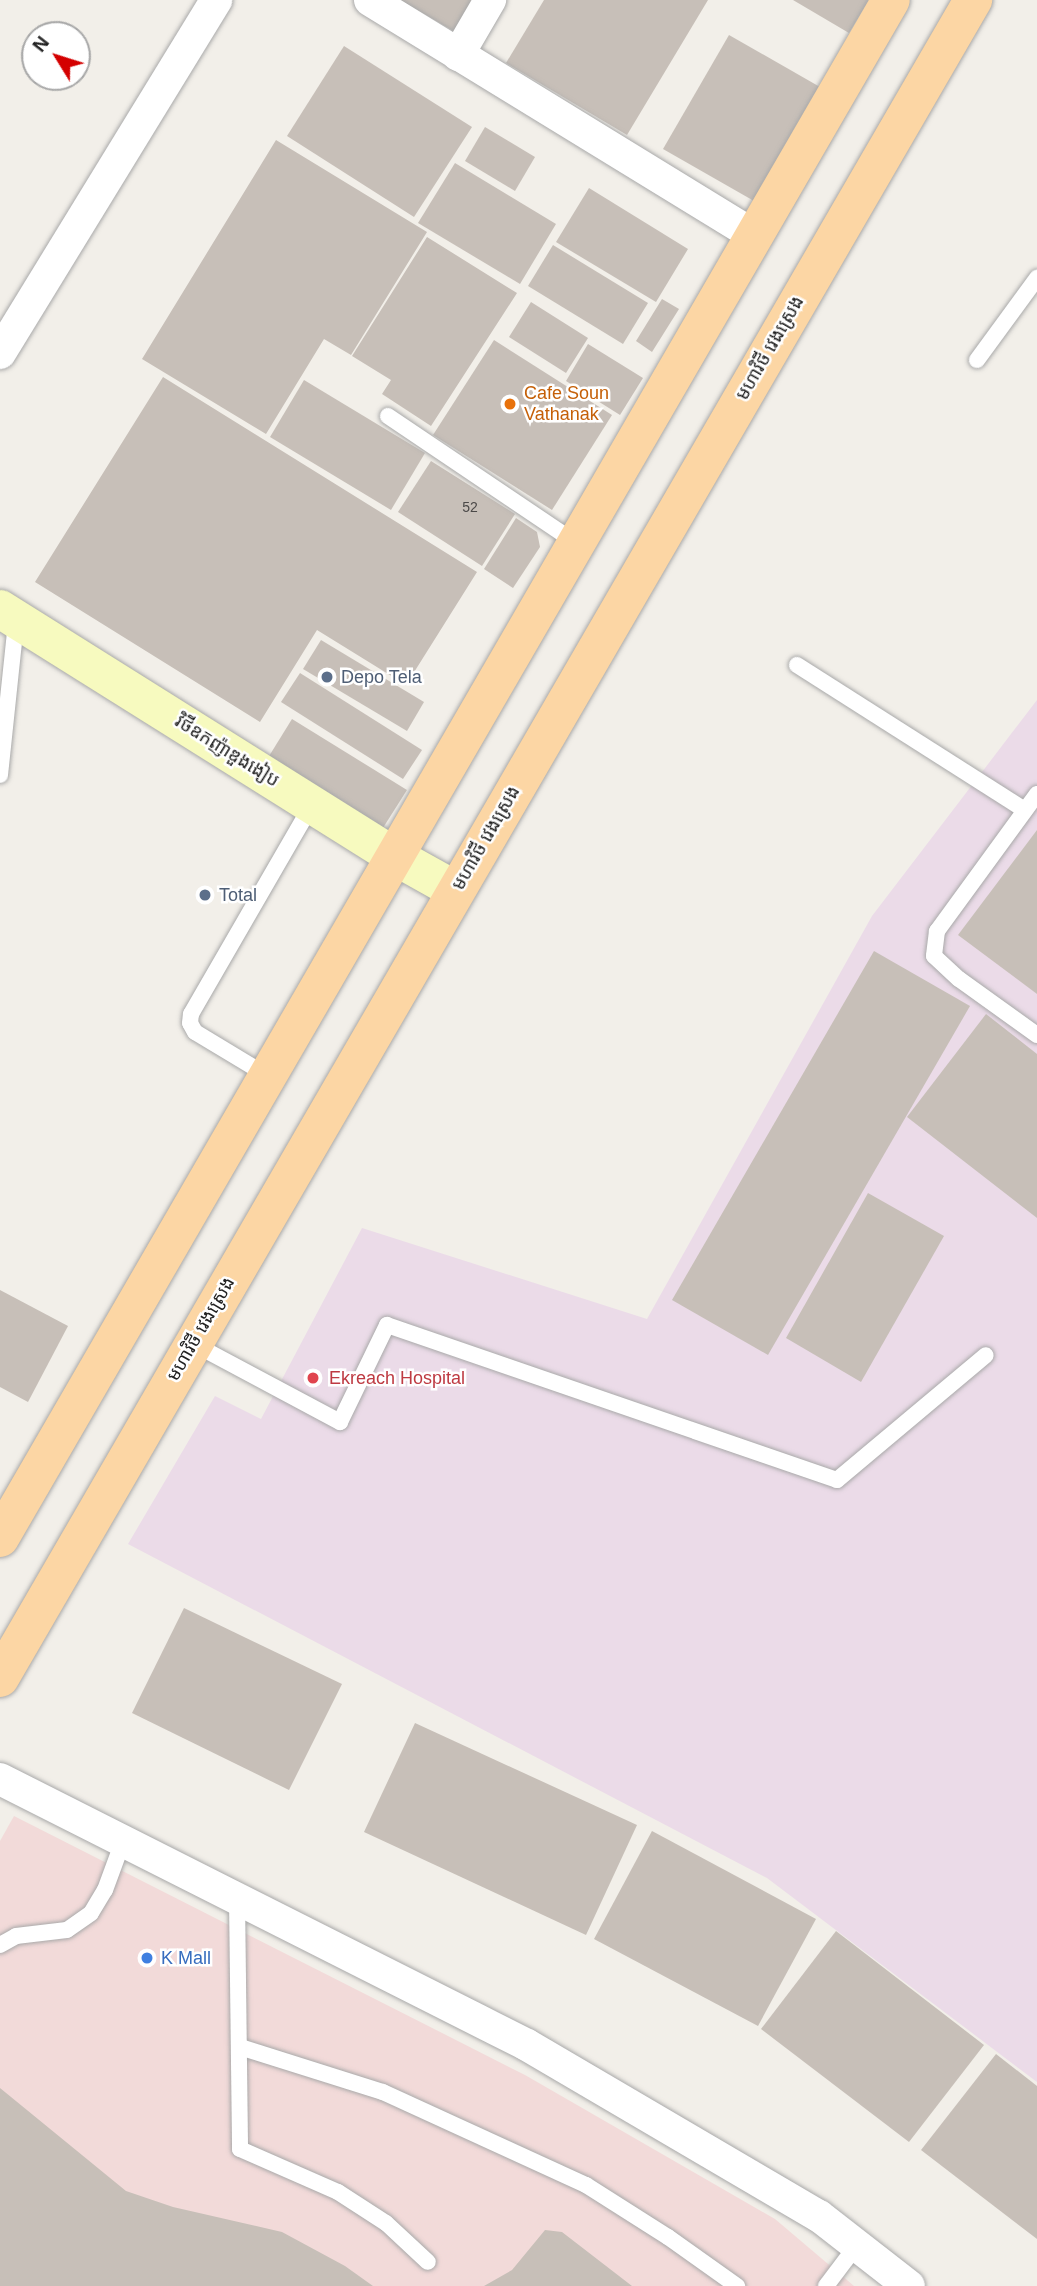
<!DOCTYPE html>
<html>
<head>
<meta charset="utf-8">
<style>
  body { margin:0 }
  #map { position:relative; width:1037px; height:2286px; overflow:hidden; background:#f2efe9; font-family:Helvetica,"Noto Sans Khmer",sans-serif }
  div>[style] { position:absolute }
  .commercial>* { inset:0; background:#f2dad9 }
  .industrial>* { inset:0; background:#ebdbe8 }
  .building>* { inset:0; background:#c7bfb8 }
  .roads { filter:drop-shadow(0 0 2px #a9a9a9) drop-shadow(0 0 2px #a9a9a9) }
  .lane>* { height:16px; margin:-8px; padding:0 8px; transform-origin:8px; border-radius:8px; background:#fff }
  .street>* { height:32px; margin:-16px; padding:0 16px; transform-origin:16px; border-radius:16px; background:#fff }
  .secondary>* { height:38px; margin:-19px; padding:0 19px; transform-origin:19px; border-radius:19px; background:#f7fabf }
  .primary>* { height:38px; margin:-19px; padding:0 19px; transform-origin:19px; border-radius:19px; background:#fcd6a4 }
  .dots>* { width:19px; height:19px; translate:-50% -50%; box-sizing:border-box; border:4px solid #fff; border-radius:50% }
  span { translate:-50% -50%; white-space:nowrap; text-align:center; line-height:1.15; -webkit-text-stroke:5px #fff; paint-order:stroke }
  .number-label { font-size:14px; color:#4b4948 }
  .number-label span { -webkit-text-stroke-width:0 }
  .street-label { font-size:18px; color:#222 }
  .food-label { font-size:18px; color:#c56008 }
  .left { translate:0 -50%; text-align:left }
  .service-label { font-size:18px; color:#4e5e75 }
  .health-label { font-size:18px; color:#be3a42 }
  .shop-label { font-size:18px; color:#366cbe }
  .north { position:absolute; left:21px; top:21px; width:70px; height:70px; box-sizing:border-box; background:#fff; border:2px solid #a7a7a7; border-radius:50%; rotate:308deg; font-size:19px; font-weight:700; line-height:28px; text-align:center; color:#222 }
  .north::after { content:''; display:block; margin:auto; width:24px; height:32px; background:#d40000; clip-path:polygon(50% 0,100% 100%,50% 72%,0 100%) }
</style>
</head>
<body>
<div id="map">
  <div class="commercial">
    <i style="clip-path:polygon(14px 1816px,525px 2075px,775px 2219px,854px 2286px,0 2286px,0 1841px)"></i>
  </div>
  <div class="industrial">
    <i style="clip-path:polygon(1037px 700px,1037px 2082px,767px 1878px,128px 1544px,215px 1396px,261px 1419px,362px 1228px,647px 1319px,872px 916px)"></i>
  </div>
  <div class="building">
    <i style="clip-path:polygon(400px 0,484px 0,462px 36px)"></i>
    <i style="clip-path:polygon(544px 0,708px 0,627px 135px,506px 63px)"></i>
    <i style="clip-path:polygon(793px 0,869px 0,849px 33px)"></i>
    <i style="clip-path:polygon(729px 35px,827px 91px,761px 205px,663px 149px)"></i>
    <i style="clip-path:polygon(344px 46px,472px 127px,414px 217px,287px 136px)"></i>
    <i style="clip-path:polygon(485px 127px,535px 157px,515px 191px,465px 161px)"></i>
    <i style="clip-path:polygon(276px 140px,427px 232px,351px 355px,324px 339px,266px 434px,142px 359px)"></i>
    <i style="clip-path:polygon(455px 163px,556px 224px,520px 284px,418px 223px)"></i>
    <i style="clip-path:polygon(589px 188px,688px 249px,656px 302px,556px 242px)"></i>
    <i style="clip-path:polygon(427px 237px,517px 293px,431px 426px,382px 394px,391px 380px,352px 356px)"></i>
    <i style="clip-path:polygon(553px 245px,648px 303px,623px 344px,528px 286px)"></i>
    <i style="clip-path:polygon(662px 299px,679px 309px,652px 352px,636px 341px)"></i>
    <i style="clip-path:polygon(531px 302px,588px 338px,566px 373px,509px 337px)"></i>
    <i style="clip-path:polygon(494px 340px,612px 415px,552px 510px,433px 435px)"></i>
    <i style="clip-path:polygon(588px 344px,643px 378px,620px 415px,566px 381px)"></i>
    <i style="clip-path:polygon(163px 377px,477px 572px,406px 685px,317px 630px,260px 722px,35px 582px)"></i>
    <i style="clip-path:polygon(304px 380px,425px 453px,391px 510px,270px 437px)"></i>
    <i style="clip-path:polygon(431px 461px,515px 514px,482px 566px,398px 512px)"></i>
    <i style="clip-path:polygon(516px 518px,537px 532px,540px 547px,513px 588px,484px 569px)"></i>
    <i style="clip-path:polygon(321px 640px,424px 702px,407px 731px,303px 669px)"></i>
    <i style="clip-path:polygon(300px 673px,422px 750px,403px 779px,281px 702px)"></i>
    <i style="clip-path:polygon(292px 719px,407px 790px,381px 831px,266px 761px)"></i>
    <i style="clip-path:polygon(1037px 830px,1037px 994px,958px 935px)"></i>
    <i style="clip-path:polygon(874px 951px,970px 1006px,768px 1355px,672px 1300px)"></i>
    <i style="clip-path:polygon(986px 1014px,1037px 1054px,1037px 1218px,907px 1117px)"></i>
    <i style="clip-path:polygon(868px 1193px,944px 1236px,861px 1382px,786px 1338px)"></i>
    <i style="clip-path:polygon(0 1290px,68px 1326px,28px 1402px,0 1387px)"></i>
    <i style="clip-path:polygon(184px 1608px,342px 1684px,289px 1790px,132px 1713px)"></i>
    <i style="clip-path:polygon(415px 1723px,637px 1825px,586px 1935px,364px 1832px)"></i>
    <i style="clip-path:polygon(652px 1831px,816px 1919px,758px 2026px,594px 1939px)"></i>
    <i style="clip-path:polygon(836px 1931px,984px 2045px,909px 2142px,761px 2029px)"></i>
    <i style="clip-path:polygon(996px 2054px,1037px 2086px,1037px 2239px,921px 2150px)"></i>
    <i style="clip-path:polygon(0 2088px,126px 2191px,173px 2207px,282px 2232px,345px 2266px,373px 2286px,0 2286px)"></i>
    <i style="clip-path:polygon(545px 2230px,562px 2232px,632px 2286px,484px 2286px,512px 2270px)"></i>
  </div>
  <div class="roads">
    <div class="lane">
      <i style="left:977px;top:360px;width:102px;rotate:-53.8deg"></i>
      <i style="left:388px;top:416px;width:227px;rotate:34deg"></i>
      <i style="left:797px;top:665px;width:270px;rotate:32.5deg"></i>
      <i style="left:0;top:775px;width:154px;rotate:-84deg"></i>
      <i style="left:1037px;top:794px;width:170px;rotate:126.1deg"></i>
      <i style="left:937px;top:931px;width:25px;rotate:97deg"></i>
      <i style="left:934px;top:956px;width:34px;rotate:43deg"></i>
      <i style="left:959px;top:979px;width:96px;rotate:35.7deg"></i>
      <i style="left:268px;top:1076px;width:85px;rotate:-148.9deg"></i>
      <i style="left:195px;top:1032px;width:10px;rotate:-119deg"></i>
      <i style="left:190px;top:1023px;width:9px;rotate:-84deg"></i>
      <i style="left:191px;top:1014px;width:242px;rotate:-60deg"></i>
      <i style="left:192px;top:1343px;width:168px;rotate:28.1deg"></i>
      <i style="left:340px;top:1422px;width:108px;rotate:-64.1deg"></i>
      <i style="left:387px;top:1325px;width:476px;rotate:19deg"></i>
      <i style="left:837px;top:1480px;width:194px;rotate:-40deg"></i>
      <i style="left:237px;top:1898px;width:251px;rotate:89.3deg"></i>
      <i style="left:240px;top:2149px;width:107px;rotate:23.7deg"></i>
      <i style="left:338px;top:2192px;width:57px;rotate:32.9deg"></i>
      <i style="left:386px;top:2223px;width:57px;rotate:42.9deg"></i>
      <i style="left:0;top:1945px;width:18px;rotate:-29deg"></i>
      <i style="left:16px;top:1936px;width:51px;rotate:-6.7deg"></i>
      <i style="left:67px;top:1930px;width:29px;rotate:-35deg"></i>
      <i style="left:91px;top:1913px;width:27px;rotate:-59deg"></i>
      <i style="left:105px;top:1890px;width:52px;rotate:-69.8deg"></i>
      <i style="left:240px;top:2047px;width:150px;rotate:17.5deg"></i>
      <i style="left:383px;top:2092px;width:223px;rotate:24.6deg"></i>
      <i style="left:586px;top:2185px;width:97px;rotate:32.4deg"></i>
      <i style="left:668px;top:2237px;width:85px;rotate:35.4deg"></i>
      <i style="left:826px;top:2286px;width:51px;rotate:-52.9deg"></i>
    </div>
    <div class="street">
      <i style="left:370px;top:0;width:449px;rotate:31.5deg"></i>
      <i style="left:458px;top:55px;width:64px;rotate:-59.8deg"></i>
      <i style="left:0;top:353px;width:414px;rotate:-58.5deg"></i>
      <i style="left:0;top:1779px;width:590px;rotate:26.78deg"></i>
      <i style="left:527px;top:2045px;width:338px;rotate:30.4deg"></i>
      <i style="left:819px;top:2216px;width:114px;rotate:37.9deg"></i>
    </div>
    <div class="secondary">
      <i style="left:0;top:609px;width:467px;rotate:32.1deg"></i>
      <i style="left:396px;top:857px;width:68px;rotate:29.2deg"></i>
    </div>
    <div class="primary">
      <i style="left:0;top:1538px;width:1777px;rotate:-59.92deg"></i>
      <i style="left:0;top:1678px;width:1940px;rotate:-59.89deg"></i>
    </div>
  </div>
  <div class="dots">
    <i style="left:510px;top:404px;background:#e8710a"></i>
    <i style="left:327px;top:677px;background:#5c6f8a"></i>
    <i style="left:205px;top:895px;background:#5c6f8a"></i>
    <i style="left:313px;top:1378px;background:#e0444e"></i>
    <i style="left:147px;top:1958px;background:#3f7fe0"></i>
  </div>
  <div class="number-label">
    <span style="left:470px;top:507px">52</span>
  </div>
  <div class="street-label">
    <span style="left:770px;top:348px;rotate:-60deg">មហាវិថី វេងស្រេង</span>
    <span style="left:227px;top:751px;rotate:32deg">វិថីឧកញ៉ាឌួងងៀប</span>
    <span style="left:486px;top:838px;rotate:-60deg">មហាវិថី វេងស្រេង</span>
    <span style="left:201px;top:1329px;rotate:-60deg">មហាវិថី វេងស្រេង</span>
  </div>
  <div class="food-label">
    <span class="left" style="left:524px;top:404px">Cafe Soun<br>Vathanak</span>
  </div>
  <div class="service-label">
    <span class="left" style="left:341px;top:677px">Depo Tela</span>
    <span class="left" style="left:219px;top:895px">Total</span>
  </div>
  <div class="health-label">
    <span class="left" style="left:329px;top:1378px">Ekreach Hospital</span>
  </div>
  <div class="shop-label">
    <span class="left" style="left:161px;top:1958px">K Mall</span>
  </div>
  <div class="north">N</div>
</div>
</body>
</html>
